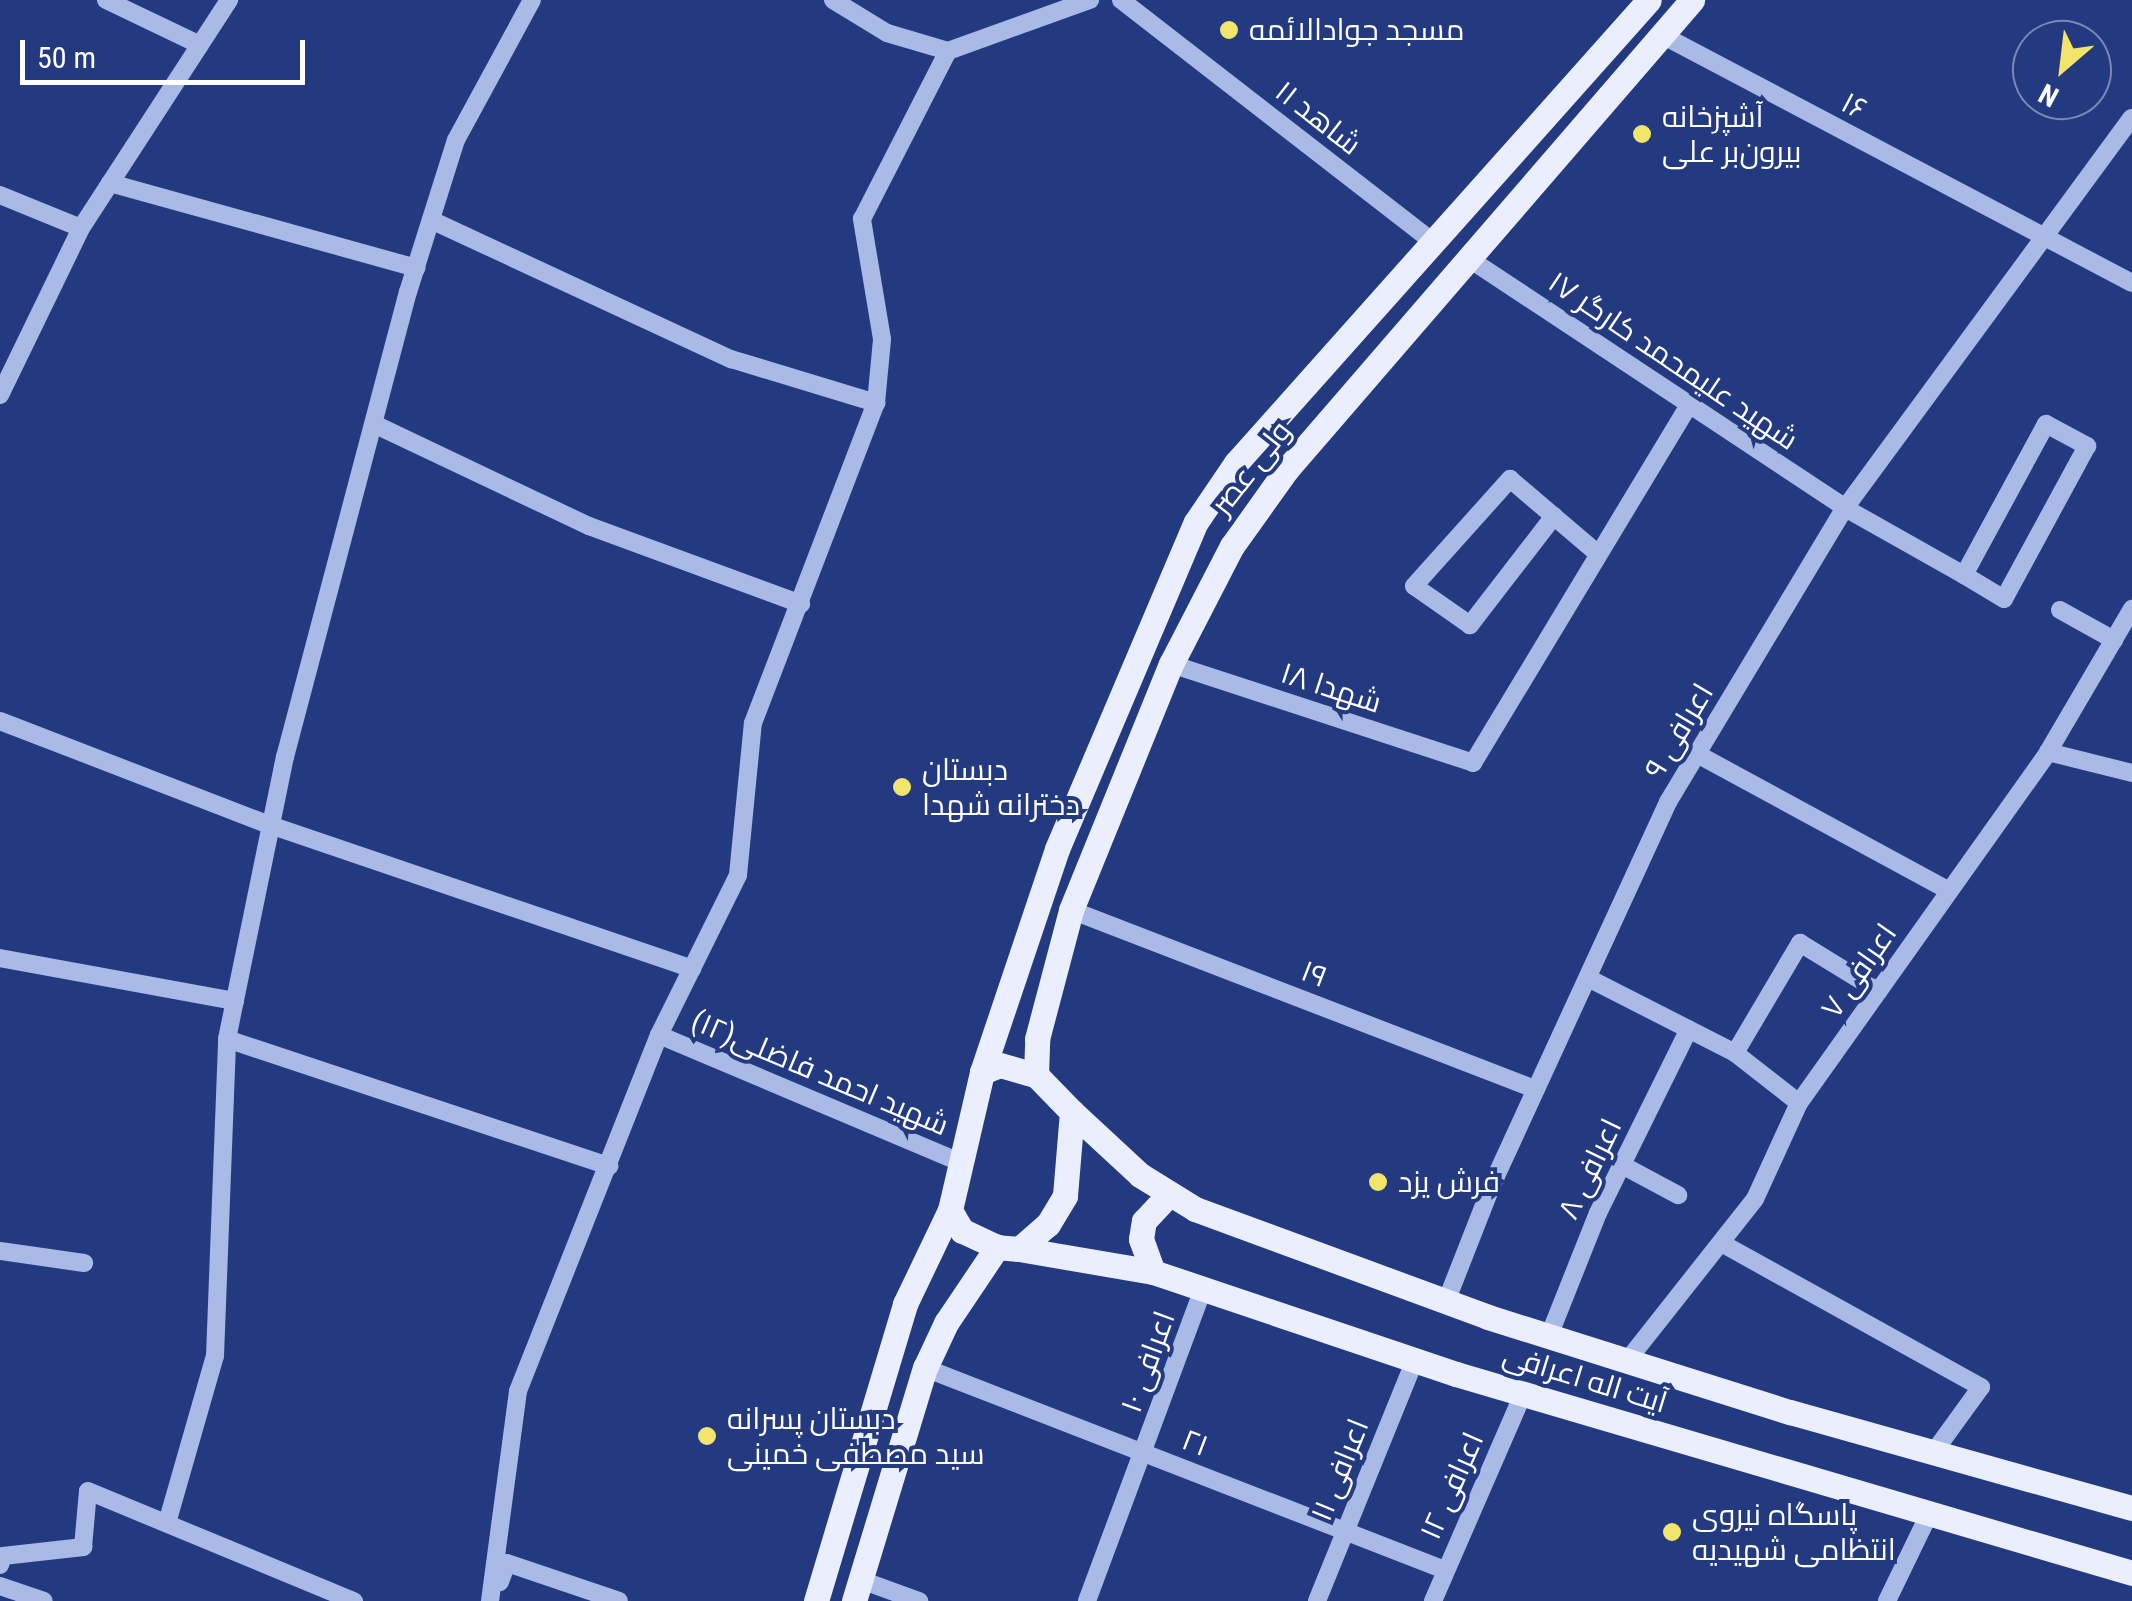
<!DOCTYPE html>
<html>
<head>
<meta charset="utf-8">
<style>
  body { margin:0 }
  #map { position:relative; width:2132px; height:1601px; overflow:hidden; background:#233a81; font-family:"Roboto Condensed",Cairo,sans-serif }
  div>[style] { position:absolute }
  .minor>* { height:18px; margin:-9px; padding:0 9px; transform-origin:9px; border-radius:9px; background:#a9bae7 }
  .major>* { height:25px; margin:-12.5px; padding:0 12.5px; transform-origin:12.5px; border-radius:12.5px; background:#ebeffd }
  .dots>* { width:28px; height:28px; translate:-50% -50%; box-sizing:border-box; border:5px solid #233a81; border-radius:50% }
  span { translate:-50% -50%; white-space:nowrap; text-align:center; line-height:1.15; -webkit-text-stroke:8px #233a81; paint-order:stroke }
  .poi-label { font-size:30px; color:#fff }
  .left { translate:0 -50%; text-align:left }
  .street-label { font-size:30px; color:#fff }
  .north { position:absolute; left:2012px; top:20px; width:100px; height:100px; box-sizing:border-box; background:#233a81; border:2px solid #7b89b3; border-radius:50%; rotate:208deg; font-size:28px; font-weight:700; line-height:40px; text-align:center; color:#fff }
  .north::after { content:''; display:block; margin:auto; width:35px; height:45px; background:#f3e56c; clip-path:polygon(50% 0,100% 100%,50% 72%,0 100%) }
  .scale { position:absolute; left:20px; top:40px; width:285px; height:45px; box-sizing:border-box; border:5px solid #fff; border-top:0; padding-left:12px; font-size:30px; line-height:35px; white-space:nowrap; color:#fff; -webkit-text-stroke:8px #233a81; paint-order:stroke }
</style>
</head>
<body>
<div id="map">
  <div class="minor">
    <i style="left:106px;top:0;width:104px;rotate:25.6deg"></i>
    <i style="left:833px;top:0;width:63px;rotate:31.4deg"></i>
    <i style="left:887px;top:33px;width:64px;rotate:16.4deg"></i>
    <i style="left:948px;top:51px;width:151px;rotate:-19.8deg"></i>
    <i style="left:1121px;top:0;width:396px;rotate:37.8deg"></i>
    <i style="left:1662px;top:35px;width:531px;rotate:27.82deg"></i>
    <i style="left:110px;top:183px;width:318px;rotate:15.5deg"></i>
    <i style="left:0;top:195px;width:87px;rotate:22.2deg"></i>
    <i style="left:431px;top:220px;width:331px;rotate:24.9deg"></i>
    <i style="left:731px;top:359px;width:152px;rotate:16.9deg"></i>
    <i style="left:1471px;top:260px;width:449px;rotate:33.5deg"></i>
    <i style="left:1845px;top:508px;width:137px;rotate:29.4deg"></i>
    <i style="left:1964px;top:575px;width:172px;rotate:-61.5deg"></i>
    <i style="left:2046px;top:424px;width:47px;rotate:28.2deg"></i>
    <i style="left:2087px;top:446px;width:174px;rotate:118.5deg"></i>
    <i style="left:2004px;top:599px;width:47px;rotate:-149deg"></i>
    <i style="left:0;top:395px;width:186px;rotate:-64.1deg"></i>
    <i style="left:81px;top:228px;width:272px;rotate:-57deg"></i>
    <i style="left:376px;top:425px;width:236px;rotate:25.4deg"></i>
    <i style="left:589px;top:526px;width:226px;rotate:20.2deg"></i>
    <i style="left:1554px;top:516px;width:138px;rotate:127.6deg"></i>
    <i style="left:1470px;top:625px;width:68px;rotate:-145.1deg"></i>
    <i style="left:1414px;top:586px;width:144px;rotate:-48.1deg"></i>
    <i style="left:1510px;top:479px;width:116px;rotate:40.4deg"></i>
    <i style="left:2060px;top:610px;width:62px;rotate:29.1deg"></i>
    <i style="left:1171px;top:664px;width:318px;rotate:18.1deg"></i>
    <i style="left:1473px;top:763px;width:418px;rotate:-58.9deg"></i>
    <i style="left:0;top:721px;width:289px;rotate:21.1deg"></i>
    <i style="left:270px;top:825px;width:446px;rotate:18.8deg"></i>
    <i style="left:2048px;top:752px;width:87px;rotate:14deg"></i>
    <i style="left:1697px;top:754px;width:287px;rotate:28.5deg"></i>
    <i style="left:1071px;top:910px;width:498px;rotate:21.1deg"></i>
    <i style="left:0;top:958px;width:239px;rotate:10.4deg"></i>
    <i style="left:1590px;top:979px;width:163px;rotate:27deg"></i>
    <i style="left:1735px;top:1053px;width:81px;rotate:38deg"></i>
    <i style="left:659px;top:1035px;width:327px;rotate:22.9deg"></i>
    <i style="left:227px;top:1039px;width:403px;rotate:18.4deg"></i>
    <i style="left:1735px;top:1053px;width:128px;rotate:-59.4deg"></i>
    <i style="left:1800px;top:943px;width:92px;rotate:31.6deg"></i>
    <i style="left:1622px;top:1165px;width:64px;rotate:28.2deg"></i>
    <i style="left:1723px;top:1244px;width:295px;rotate:29deg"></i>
    <i style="left:1981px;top:1387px;width:80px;rotate:125.9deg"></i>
    <i style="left:0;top:1251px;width:85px;rotate:8.1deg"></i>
    <i style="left:1446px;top:1302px;width:123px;rotate:-68.6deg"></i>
    <i style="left:1491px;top:1187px;width:424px;rotate:-65.3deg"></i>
    <i style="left:1668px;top:802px;width:343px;rotate:-59deg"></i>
    <i style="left:1845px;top:508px;width:484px;rotate:-53.7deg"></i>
    <i style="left:1549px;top:1336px;width:132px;rotate:-68.3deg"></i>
    <i style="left:1598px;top:1213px;width:205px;rotate:-63.7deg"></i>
    <i style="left:1627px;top:1361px;width:206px;rotate:-51.7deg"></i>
    <i style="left:1755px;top:1199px;width:106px;rotate:-65.4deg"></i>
    <i style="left:1799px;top:1103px;width:430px;rotate:-54.6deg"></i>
    <i style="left:2048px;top:752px;width:166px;rotate:-59.6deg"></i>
    <i style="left:925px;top:1368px;width:558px;rotate:21.23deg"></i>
    <i style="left:167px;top:1523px;width:174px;rotate:-74deg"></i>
    <i style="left:215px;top:1356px;width:317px;rotate:-87.8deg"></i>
    <i style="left:227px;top:1039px;width:288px;rotate:-78.4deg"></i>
    <i style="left:285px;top:757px;width:481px;rotate:-75.2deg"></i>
    <i style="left:408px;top:292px;width:159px;rotate:-72.5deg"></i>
    <i style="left:456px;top:140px;width:159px;rotate:-61.5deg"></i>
    <i style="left:0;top:1565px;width:9px;rotate:-72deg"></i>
    <i style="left:3px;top:1556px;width:81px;rotate:-6.4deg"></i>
    <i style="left:83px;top:1547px;width:56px;rotate:-84.9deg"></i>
    <i style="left:88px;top:1491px;width:288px;rotate:22.5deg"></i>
    <i style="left:861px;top:1580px;width:62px;rotate:19.9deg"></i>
    <i style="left:500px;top:1582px;width:20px;rotate:-70deg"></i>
    <i style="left:507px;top:1563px;width:118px;rotate:18.7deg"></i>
    <i style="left:0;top:1586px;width:46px;rotate:18.8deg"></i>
    <i style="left:490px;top:1601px;width:212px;rotate:-82.4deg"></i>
    <i style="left:518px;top:1391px;width:383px;rotate:-68.4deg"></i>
    <i style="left:659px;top:1035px;width:178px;rotate:-63.7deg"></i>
    <i style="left:738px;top:875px;width:153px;rotate:-84.4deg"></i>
    <i style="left:753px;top:723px;width:343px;rotate:-69deg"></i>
    <i style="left:876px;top:403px;width:64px;rotate:-84.6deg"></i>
    <i style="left:882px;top:339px;width:122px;rotate:-99.5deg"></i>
    <i style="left:862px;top:219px;width:189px;rotate:-62.9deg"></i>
    <i style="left:1087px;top:1601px;width:333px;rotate:-69.6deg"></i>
    <i style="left:1317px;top:1601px;width:260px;rotate:-67.9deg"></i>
    <i style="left:1433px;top:1601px;width:226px;rotate:-66.5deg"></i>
    <i style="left:1887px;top:1601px;width:94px;rotate:-64.2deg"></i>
  </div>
  <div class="major">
    <i style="left:982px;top:1072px;width:235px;rotate:-71.4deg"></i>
    <i style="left:1057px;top:849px;width:355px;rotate:-67deg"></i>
    <i style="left:1196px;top:522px;width:71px;rotate:-55.9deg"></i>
    <i style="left:1236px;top:463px;width:620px;rotate:-48.27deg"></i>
    <i style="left:1036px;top:1075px;width:36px;rotate:-88deg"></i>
    <i style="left:1037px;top:1039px;width:133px;rotate:-75.2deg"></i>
    <i style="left:1071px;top:910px;width:266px;rotate:-67.9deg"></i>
    <i style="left:1171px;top:664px;width:133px;rotate:-62.7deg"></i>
    <i style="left:1232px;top:546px;width:95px;rotate:-54.5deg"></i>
    <i style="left:1287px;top:469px;width:620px;rotate:-49.19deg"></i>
    <i style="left:1072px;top:1112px;width:93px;rotate:42.8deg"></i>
    <i style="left:1140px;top:1175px;width:65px;rotate:31.7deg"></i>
    <i style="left:1195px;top:1209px;width:312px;rotate:20.2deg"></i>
    <i style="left:1488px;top:1317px;width:317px;rotate:17.5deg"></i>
    <i style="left:1790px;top:1412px;width:355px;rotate:15.7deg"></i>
    <i style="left:1019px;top:1249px;width:136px;rotate:9.7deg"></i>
    <i style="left:1153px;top:1272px;width:320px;rotate:18.6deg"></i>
    <i style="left:1456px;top:1374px;width:705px;rotate:16.4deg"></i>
    <i style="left:1153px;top:1272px;width:35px;rotate:-110deg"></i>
    <i style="left:1141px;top:1239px;width:18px;rotate:-81deg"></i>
    <i style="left:1144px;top:1221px;width:35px;rotate:-47deg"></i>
    <i style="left:816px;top:1601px;width:310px;rotate:-73.3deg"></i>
    <i style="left:905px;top:1304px;width:104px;rotate:-64.4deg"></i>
    <i style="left:950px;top:1210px;width:142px;rotate:-76.9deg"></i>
    <i style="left:982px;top:1072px;width:19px;rotate:-21deg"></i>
    <i style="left:1000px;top:1065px;width:37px;rotate:16deg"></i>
    <i style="left:1036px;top:1075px;width:52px;rotate:45.8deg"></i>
    <i style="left:1072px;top:1112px;width:84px;rotate:94.8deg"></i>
    <i style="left:1065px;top:1196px;width:33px;rotate:121deg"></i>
    <i style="left:1048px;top:1224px;width:38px;rotate:139deg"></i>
    <i style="left:1019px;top:1249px;width:22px;rotate:-175deg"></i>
    <i style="left:997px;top:1247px;width:38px;rotate:-155deg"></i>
    <i style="left:962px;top:1231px;width:24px;rotate:-120deg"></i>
    <i style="left:854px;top:1601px;width:244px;rotate:-73.1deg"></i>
    <i style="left:925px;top:1368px;width:50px;rotate:-65deg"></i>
    <i style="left:946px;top:1323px;width:92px;rotate:-56.1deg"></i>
  </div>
  <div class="dots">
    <i style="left:1229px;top:30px;background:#f3e56c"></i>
    <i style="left:1642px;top:134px;background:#f3e56c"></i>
    <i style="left:902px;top:787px;background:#f3e56c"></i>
    <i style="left:1378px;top:1182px;background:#f3e56c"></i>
    <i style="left:707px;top:1436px;background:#f3e56c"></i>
    <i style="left:1672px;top:1532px;background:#f3e56c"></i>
  </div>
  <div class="poi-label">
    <span class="left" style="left:1249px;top:30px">مسجد جوادالائمه</span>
    <span class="left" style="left:1662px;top:134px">آشپزخانه<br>بیرون‌بر علی</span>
    <span class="left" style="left:922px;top:787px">دبستان<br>دخترانه شهدا</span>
    <span class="left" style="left:1398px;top:1182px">فرش یزد</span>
    <span class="left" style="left:727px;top:1436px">دبستان پسرانه<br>سید مصطفی خمینی</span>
    <span class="left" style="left:1692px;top:1532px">پاسگاه نیروی<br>انتظامی شهیدیه</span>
  </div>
  <div class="street-label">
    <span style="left:1854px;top:106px;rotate:28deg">۱۶</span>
    <span style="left:1318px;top:118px;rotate:38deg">شاهد ۱۱</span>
    <span style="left:1673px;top:361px;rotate:34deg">شهید علیمحمد کارگر ۱۷</span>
    <span style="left:1251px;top:468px;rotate:-52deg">ولی عصر</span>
    <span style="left:1331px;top:688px;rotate:18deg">شهدا ۱۸</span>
    <span style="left:1679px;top:731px;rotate:-59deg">اعرافی ۹</span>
    <span style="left:1859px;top:971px;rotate:-55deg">اعرافی ۷</span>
    <span style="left:1314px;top:974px;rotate:21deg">۱۹</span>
    <span style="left:820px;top:1073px;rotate:23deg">شهید احمد فاضلی(۱۲)</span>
    <span style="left:1590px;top:1169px;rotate:-64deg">اعرافی ۸</span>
    <span style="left:1148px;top:1362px;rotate:-70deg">اعرافی ۱۰</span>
    <span style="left:1585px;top:1379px;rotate:17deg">آیت اله اعرافی</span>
    <span style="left:1195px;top:1443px;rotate:21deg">۲۱</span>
    <span style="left:1340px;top:1470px;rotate:-68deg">اعرافی ۱۱</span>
    <span style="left:1452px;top:1486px;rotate:-66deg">اعرافی ۱۲</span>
  </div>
  <div class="north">N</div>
  <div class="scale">50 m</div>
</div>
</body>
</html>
